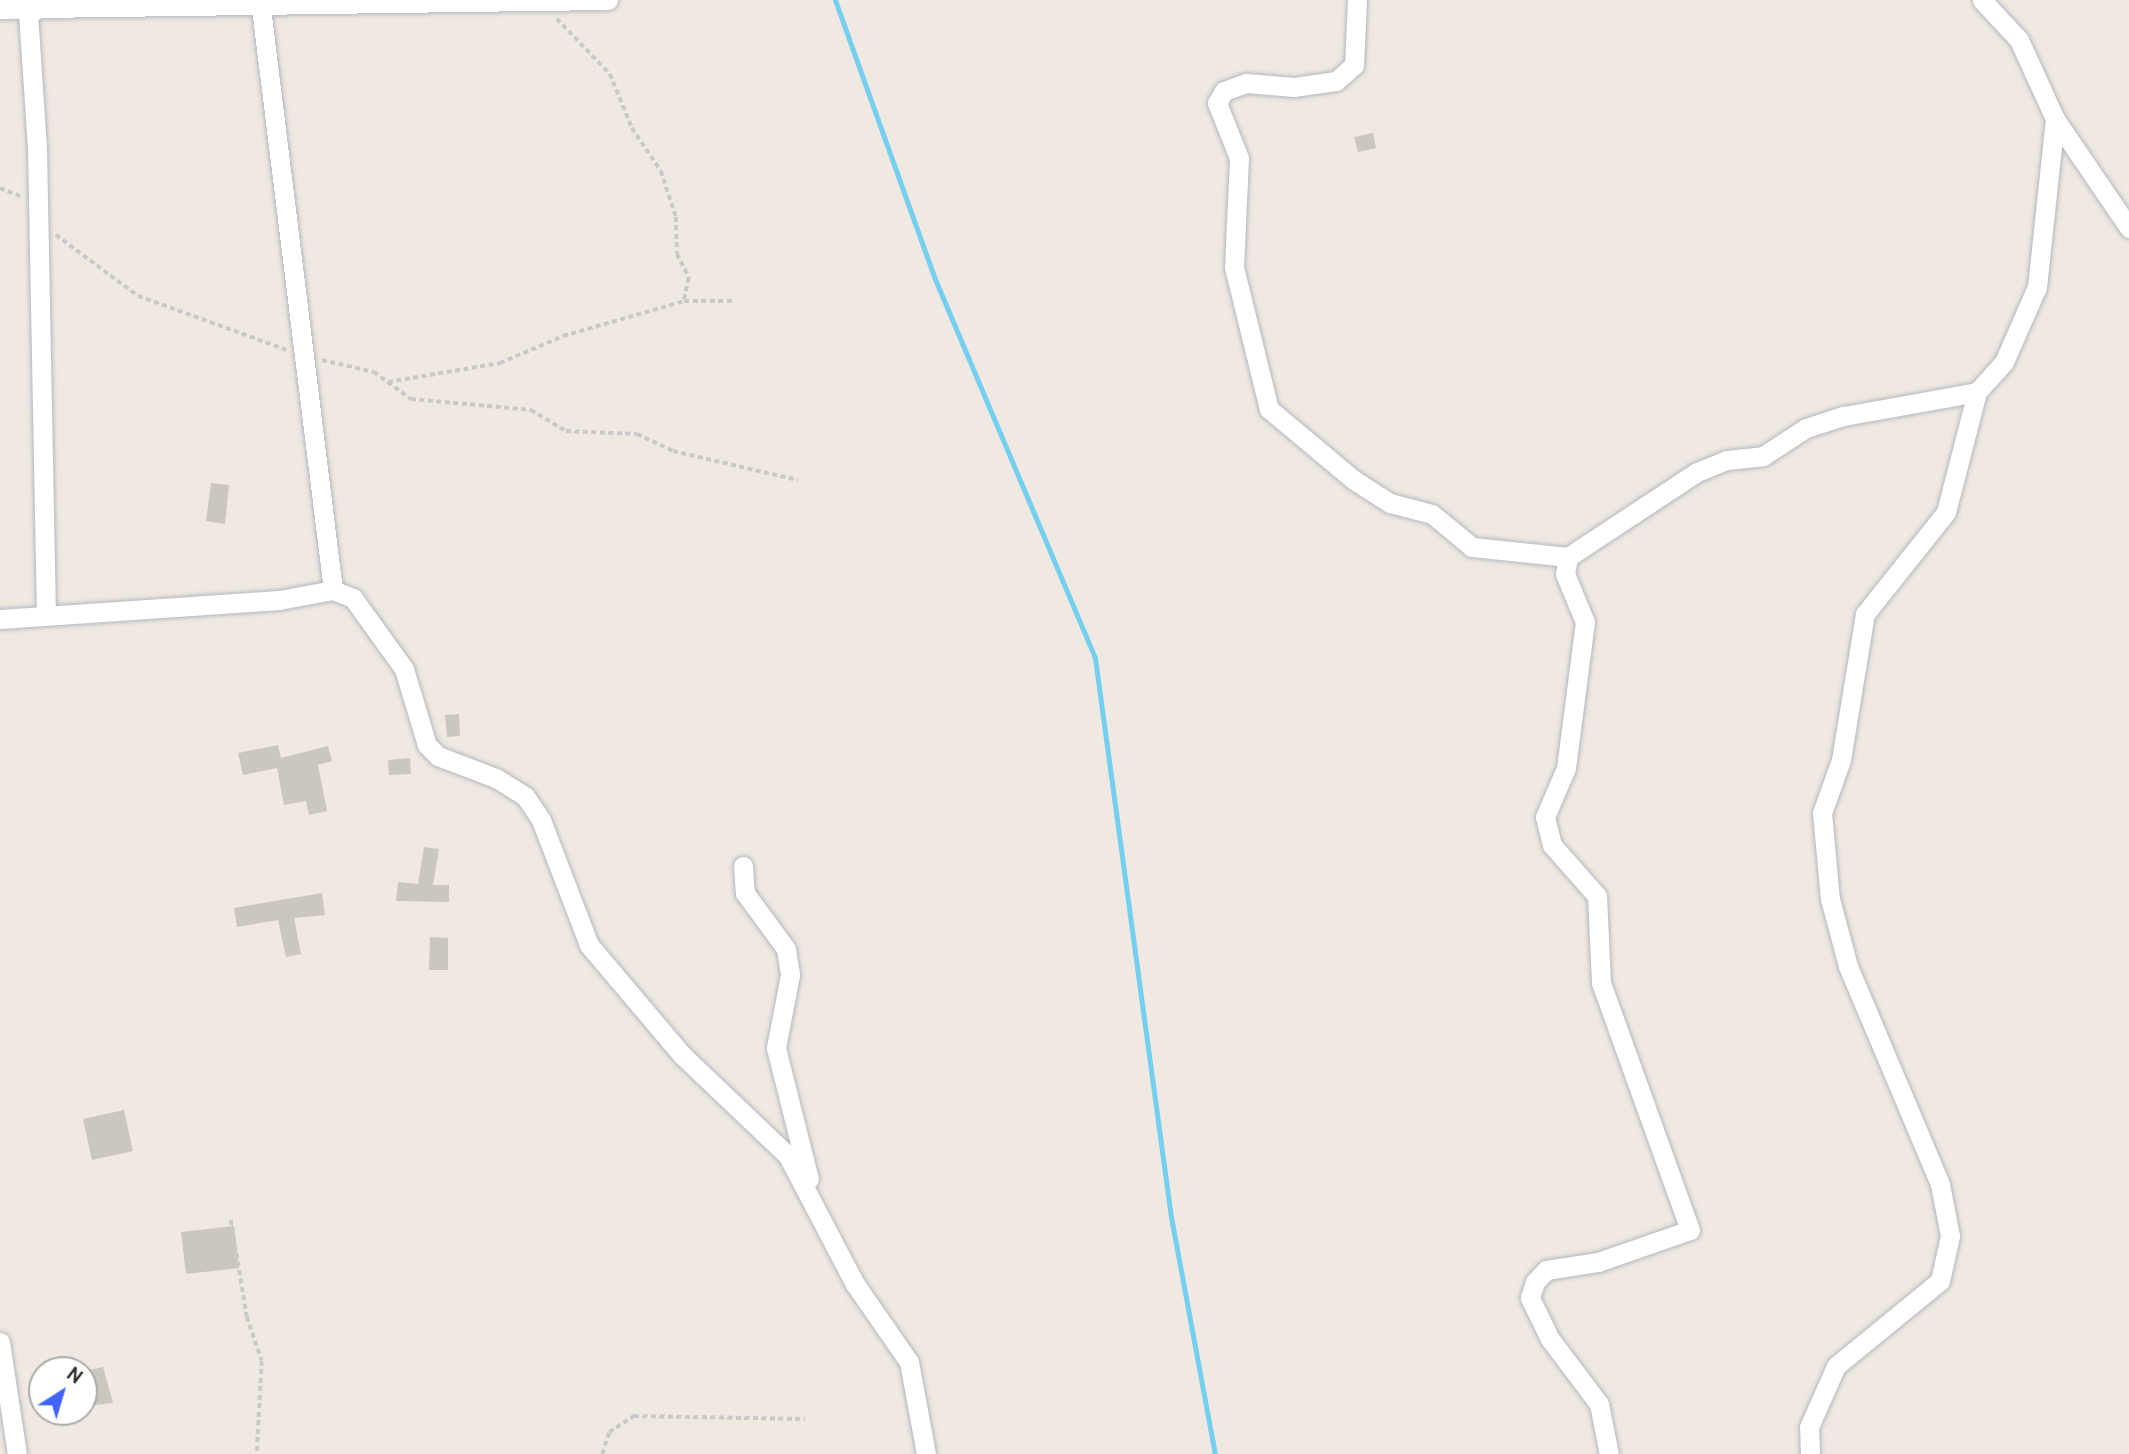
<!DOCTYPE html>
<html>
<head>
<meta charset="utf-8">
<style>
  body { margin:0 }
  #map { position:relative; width:2129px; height:1454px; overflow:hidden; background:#efe9e1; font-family:Cabin,sans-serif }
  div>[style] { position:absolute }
  .stream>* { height:5px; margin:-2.5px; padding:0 2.5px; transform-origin:2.5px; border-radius:2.5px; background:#75cff0 }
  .building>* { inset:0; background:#cbc7bf }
  .path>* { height:3.5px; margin-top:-1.75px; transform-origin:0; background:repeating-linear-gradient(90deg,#c9c9c9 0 5px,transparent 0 8.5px) }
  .roads { filter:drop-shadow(0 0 2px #b4b7c1) drop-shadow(0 0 2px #b4b7c1) }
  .minor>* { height:19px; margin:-9.5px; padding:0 9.5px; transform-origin:9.5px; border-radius:9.5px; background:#fff }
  span { translate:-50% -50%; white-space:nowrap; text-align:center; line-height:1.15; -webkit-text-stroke:6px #fff; paint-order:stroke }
  .north { position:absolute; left:28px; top:1356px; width:70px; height:70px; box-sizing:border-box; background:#fff; border:2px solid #ababab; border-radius:50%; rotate:37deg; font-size:19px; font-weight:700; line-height:28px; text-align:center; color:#2e2e2e }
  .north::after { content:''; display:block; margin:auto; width:24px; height:32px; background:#4264fb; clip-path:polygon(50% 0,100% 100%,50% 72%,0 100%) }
</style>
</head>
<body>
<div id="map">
  <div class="stream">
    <i style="left:835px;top:0;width:296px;rotate:70.3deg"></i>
    <i style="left:935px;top:279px;width:411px;rotate:67.1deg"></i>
    <i style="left:1095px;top:658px;width:564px;rotate:82.26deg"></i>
    <i style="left:1171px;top:1217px;width:241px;rotate:79.5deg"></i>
  </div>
  <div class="building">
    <i style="clip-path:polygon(1373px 133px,1376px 148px,1358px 152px,1354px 137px)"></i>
    <i style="clip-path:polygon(211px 483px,229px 485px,225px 524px,206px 521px)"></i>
    <i style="clip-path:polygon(459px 714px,460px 736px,447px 737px,445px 715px)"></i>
    <i style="clip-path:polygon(278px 745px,281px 758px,328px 746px,332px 761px,318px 765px,327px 811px,309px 815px,306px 801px,284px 805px,277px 768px,243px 775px,238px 753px)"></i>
    <i style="clip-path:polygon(410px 758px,411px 774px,389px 775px,388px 760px)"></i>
    <i style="clip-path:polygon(424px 847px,439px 849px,433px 885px,449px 885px,449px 902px,396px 901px,398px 882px,418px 884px)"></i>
    <i style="clip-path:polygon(322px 893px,325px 915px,294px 918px,301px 954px,286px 957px,278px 920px,237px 927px,234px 908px)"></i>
    <i style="clip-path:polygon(430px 937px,448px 938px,448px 970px,429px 970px)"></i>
    <i style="clip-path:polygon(124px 1110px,133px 1151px,92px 1160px,83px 1119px)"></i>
    <i style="clip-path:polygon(234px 1226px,239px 1268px,186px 1274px,181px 1232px)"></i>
    <i style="clip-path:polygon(103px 1367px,113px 1403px,87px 1406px,84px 1371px)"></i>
  </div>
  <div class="path">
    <i style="left:557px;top:19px;width:76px;rotate:46.1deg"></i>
    <i style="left:610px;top:74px;width:58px;rotate:67.8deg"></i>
    <i style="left:632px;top:128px;width:52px;rotate:56deg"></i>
    <i style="left:661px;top:171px;width:48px;rotate:71.9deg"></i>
    <i style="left:676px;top:217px;width:37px;rotate:88deg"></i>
    <i style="left:677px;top:254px;width:27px;rotate:63deg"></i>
    <i style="left:689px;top:278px;width:24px;rotate:102deg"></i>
    <i style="left:0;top:188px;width:22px;rotate:22deg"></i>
    <i style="left:56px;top:235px;width:102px;rotate:36.6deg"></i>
    <i style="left:138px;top:296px;width:158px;rotate:19.9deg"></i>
    <i style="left:322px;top:360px;width:53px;rotate:13deg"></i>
    <i style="left:374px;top:372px;width:46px;rotate:36.1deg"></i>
    <i style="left:411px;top:399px;width:121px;rotate:5.2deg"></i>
    <i style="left:531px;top:410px;width:41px;rotate:31deg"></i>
    <i style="left:566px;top:431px;width:71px;rotate:2.4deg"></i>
    <i style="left:637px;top:434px;width:40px;rotate:25deg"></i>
    <i style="left:673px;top:451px;width:128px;rotate:13.1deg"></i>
    <i style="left:388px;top:382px;width:114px;rotate:-9.6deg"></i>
    <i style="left:500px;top:363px;width:69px;rotate:-23.2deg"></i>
    <i style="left:563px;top:336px;width:126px;rotate:-16.1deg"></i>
    <i style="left:684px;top:301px;width:51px"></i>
    <i style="left:231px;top:1220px;width:98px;rotate:80.6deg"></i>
    <i style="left:247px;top:1317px;width:46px;rotate:71.2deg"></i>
    <i style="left:262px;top:1361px;width:93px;rotate:93.1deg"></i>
    <i style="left:602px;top:1454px;width:23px;rotate:-72deg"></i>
    <i style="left:609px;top:1432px;width:30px;rotate:-33deg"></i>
    <i style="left:634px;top:1416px;width:171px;rotate:1deg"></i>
  </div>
  <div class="roads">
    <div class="minor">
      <i style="left:260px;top:0;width:594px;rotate:82.95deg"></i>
      <i style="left:1357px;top:0;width:65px;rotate:92.6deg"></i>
      <i style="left:1354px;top:65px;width:24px;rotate:138deg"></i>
      <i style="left:1336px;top:81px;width:42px;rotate:171.9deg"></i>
      <i style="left:1294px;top:87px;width:48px;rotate:-175.2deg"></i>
      <i style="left:1246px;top:83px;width:23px;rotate:160deg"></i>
      <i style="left:1224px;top:91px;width:14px;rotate:120deg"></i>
      <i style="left:1217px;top:103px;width:59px;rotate:68.2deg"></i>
      <i style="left:1239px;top:158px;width:109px;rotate:92.6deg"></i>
      <i style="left:1234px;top:267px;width:146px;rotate:76.2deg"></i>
      <i style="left:1269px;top:409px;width:111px;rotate:39.9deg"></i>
      <i style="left:1354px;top:480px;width:43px;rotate:32.6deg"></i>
      <i style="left:1390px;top:503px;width:43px;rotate:14.7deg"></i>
      <i style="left:1432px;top:514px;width:52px;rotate:39.5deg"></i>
      <i style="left:1472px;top:547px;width:97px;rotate:5.9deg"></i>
      <i style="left:1982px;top:0;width:54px;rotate:47.2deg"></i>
      <i style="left:2019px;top:40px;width:87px;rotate:65.5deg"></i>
      <i style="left:2055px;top:119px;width:132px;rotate:55.8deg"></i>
      <i style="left:0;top:9px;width:39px;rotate:-1deg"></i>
      <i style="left:46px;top:616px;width:468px;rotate:-91.1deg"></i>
      <i style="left:37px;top:148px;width:134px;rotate:-93.8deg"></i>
      <i style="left:28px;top:14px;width:13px;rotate:-29deg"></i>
      <i style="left:39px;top:8px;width:569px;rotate:-0.81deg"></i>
      <i style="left:0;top:619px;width:280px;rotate:-3.9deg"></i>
      <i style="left:279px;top:600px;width:55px;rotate:-10.5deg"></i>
      <i style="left:333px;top:590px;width:22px;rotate:22deg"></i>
      <i style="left:353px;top:598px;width:87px;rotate:54.3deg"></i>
      <i style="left:404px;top:669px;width:79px;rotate:73.2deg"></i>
      <i style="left:427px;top:745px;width:16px;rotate:45deg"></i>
      <i style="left:438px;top:756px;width:62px;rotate:20.8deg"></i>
      <i style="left:496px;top:778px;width:34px;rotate:32deg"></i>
      <i style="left:525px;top:796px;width:29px;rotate:56deg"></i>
      <i style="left:541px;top:820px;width:134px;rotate:69deg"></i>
      <i style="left:589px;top:945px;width:144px;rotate:49.8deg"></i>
      <i style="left:682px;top:1055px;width:146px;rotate:43.6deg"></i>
      <i style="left:788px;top:1156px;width:144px;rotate:62.4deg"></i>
      <i style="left:855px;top:1284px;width:95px;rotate:55.3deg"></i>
      <i style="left:909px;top:1362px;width:94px;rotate:79.5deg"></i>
      <i style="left:743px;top:866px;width:27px;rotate:86deg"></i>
      <i style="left:745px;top:893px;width:69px;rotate:53.8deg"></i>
      <i style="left:786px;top:949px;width:26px;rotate:81deg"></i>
      <i style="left:790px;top:975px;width:74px;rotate:100.9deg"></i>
      <i style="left:776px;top:1048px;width:135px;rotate:75.9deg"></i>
      <i style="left:0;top:1342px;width:113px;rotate:81.4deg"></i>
      <i style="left:1609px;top:1454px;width:51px;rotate:-101.3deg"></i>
      <i style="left:1599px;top:1404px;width:81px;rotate:-127deg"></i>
      <i style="left:1550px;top:1339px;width:46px;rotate:-116deg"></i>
      <i style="left:1530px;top:1298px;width:17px;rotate:-73deg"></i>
      <i style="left:1535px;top:1282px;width:16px;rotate:-47deg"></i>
      <i style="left:1546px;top:1270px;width:53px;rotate:-8.7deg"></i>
      <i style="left:1598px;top:1262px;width:97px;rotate:-19.2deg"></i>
      <i style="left:1690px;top:1230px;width:263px;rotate:-109.8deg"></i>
      <i style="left:1601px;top:983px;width:87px;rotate:-92.6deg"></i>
      <i style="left:1597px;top:896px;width:68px;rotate:-131.4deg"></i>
      <i style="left:1552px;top:845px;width:29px;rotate:-104deg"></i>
      <i style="left:1545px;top:817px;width:53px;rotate:-66.8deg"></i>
      <i style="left:1566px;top:768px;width:147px;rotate:-82.6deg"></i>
      <i style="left:1585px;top:622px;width:52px;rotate:-112.6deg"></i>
      <i style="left:1565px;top:574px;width:17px;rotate:-80deg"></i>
      <i style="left:1568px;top:557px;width:154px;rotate:-33.4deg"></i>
      <i style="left:1697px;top:472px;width:32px;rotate:-22deg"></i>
      <i style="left:1727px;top:460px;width:36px;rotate:-6deg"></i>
      <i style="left:1763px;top:456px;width:51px;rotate:-33.1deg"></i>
      <i style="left:1806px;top:428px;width:40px;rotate:-18deg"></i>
      <i style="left:1844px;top:416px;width:135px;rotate:-10.2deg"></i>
      <i style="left:1810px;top:1454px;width:27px;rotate:-92deg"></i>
      <i style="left:1809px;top:1427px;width:67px;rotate:-66.1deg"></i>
      <i style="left:1836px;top:1366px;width:134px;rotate:-39.3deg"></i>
      <i style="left:1940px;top:1281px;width:46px;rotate:-77.5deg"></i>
      <i style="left:1950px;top:1236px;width:53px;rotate:-100.9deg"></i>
      <i style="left:1940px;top:1184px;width:237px;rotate:-112.9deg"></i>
      <i style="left:1848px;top:966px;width:69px;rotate:-105deg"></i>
      <i style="left:1830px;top:899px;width:86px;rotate:-95.3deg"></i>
      <i style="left:1822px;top:813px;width:56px;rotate:-70.3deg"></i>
      <i style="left:1841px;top:760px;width:148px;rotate:-80.7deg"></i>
      <i style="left:1865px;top:614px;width:130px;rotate:-51.5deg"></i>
      <i style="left:1946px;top:512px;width:124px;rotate:-75.5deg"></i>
      <i style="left:1977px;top:392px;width:40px;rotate:-48deg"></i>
      <i style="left:2004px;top:362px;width:82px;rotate:-66.3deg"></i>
      <i style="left:2037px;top:287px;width:169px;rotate:-83.9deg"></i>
    </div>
  </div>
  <div class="north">N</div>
</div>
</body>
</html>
